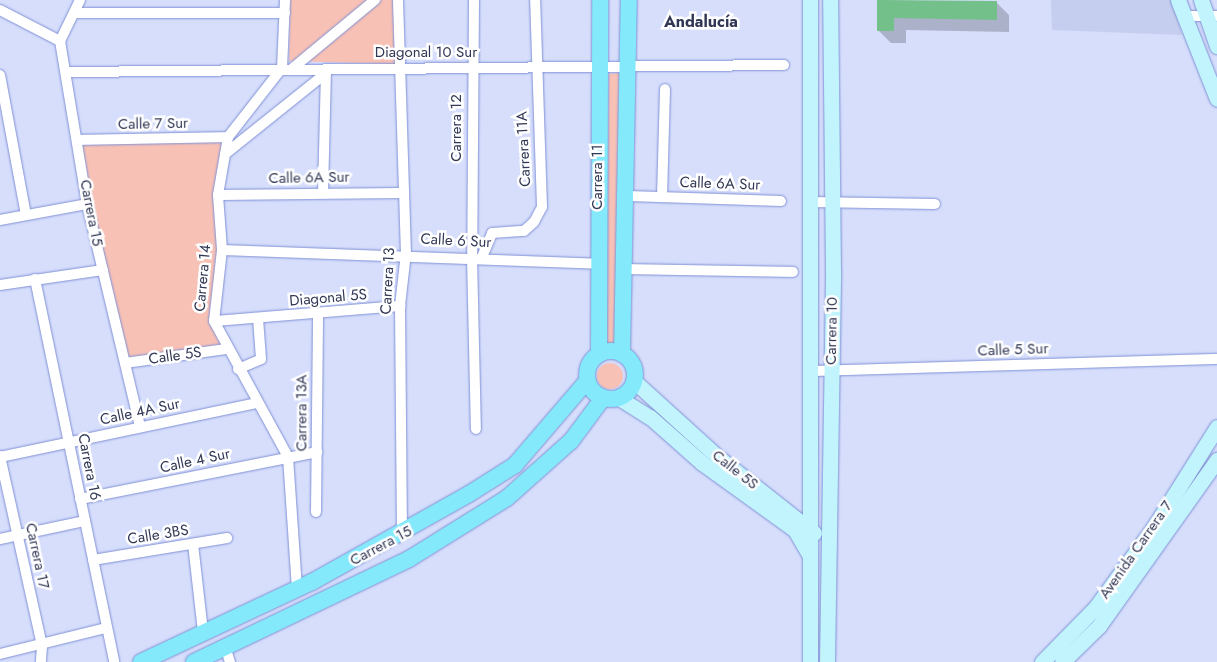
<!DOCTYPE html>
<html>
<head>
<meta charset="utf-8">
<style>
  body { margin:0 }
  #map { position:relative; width:1217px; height:662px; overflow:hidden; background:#d6defc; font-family:Jost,sans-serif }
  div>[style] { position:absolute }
  .built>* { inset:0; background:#c5ceee }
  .green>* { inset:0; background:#f8c1b5 }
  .round { border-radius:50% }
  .shadow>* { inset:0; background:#0003 }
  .building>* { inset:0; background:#73c08b }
  .roads { filter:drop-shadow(0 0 1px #8091d5) drop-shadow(0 0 1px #8091d5) }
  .street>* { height:10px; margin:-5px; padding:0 5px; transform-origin:5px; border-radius:5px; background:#fff }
  .secondary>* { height:15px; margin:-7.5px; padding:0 7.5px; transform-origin:7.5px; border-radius:7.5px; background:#c1f4fd }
  .primary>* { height:16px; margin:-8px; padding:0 8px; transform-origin:8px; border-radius:8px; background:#83e9fb }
  .primary>.ring { margin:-8px; padding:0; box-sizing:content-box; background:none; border:16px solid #83e9fb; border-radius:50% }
  span { translate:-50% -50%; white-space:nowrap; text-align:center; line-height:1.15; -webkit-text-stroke:5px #fff; paint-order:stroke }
  .street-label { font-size:15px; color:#313855 }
  .neighbourhood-label { font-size:16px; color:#313855; font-weight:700 }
</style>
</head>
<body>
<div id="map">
  <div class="built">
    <i style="clip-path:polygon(1051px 0,1171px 0,1182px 35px,1052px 30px)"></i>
  </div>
  <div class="green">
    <i style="clip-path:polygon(290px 0,394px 0,395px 64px,289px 61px)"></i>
    <i style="clip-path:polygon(619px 73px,616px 342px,618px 347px,606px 346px,609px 74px)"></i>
    <i style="clip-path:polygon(228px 137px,218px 195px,222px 250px,214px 321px,226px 349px,125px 363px,78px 140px)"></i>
    <i class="round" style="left:597px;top:363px;width:26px;height:26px"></i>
  </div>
  <div class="shadow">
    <i style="clip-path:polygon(879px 0,997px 3px,1009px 15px,1009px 32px,906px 30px,906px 43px,891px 43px,878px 30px)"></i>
  </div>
  <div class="building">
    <i style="clip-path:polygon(877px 0,997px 1px,997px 20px,894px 18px,894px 31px,877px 31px)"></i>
  </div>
  <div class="roads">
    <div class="street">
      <i style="left:80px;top:0;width:46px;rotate:116deg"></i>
      <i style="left:60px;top:41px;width:165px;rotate:80.6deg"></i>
      <i style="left:87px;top:204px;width:229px;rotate:76.6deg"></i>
      <i style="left:285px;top:0;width:68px;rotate:92.5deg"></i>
      <i style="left:282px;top:68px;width:88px;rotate:128deg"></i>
      <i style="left:228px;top:137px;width:59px;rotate:99.8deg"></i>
      <i style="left:218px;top:195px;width:55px;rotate:85.8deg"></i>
      <i style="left:222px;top:250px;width:71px;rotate:96.4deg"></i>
      <i style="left:214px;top:321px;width:155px;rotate:61.4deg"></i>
      <i style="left:288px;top:457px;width:132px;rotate:86.1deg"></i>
      <i style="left:398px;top:0;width:253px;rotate:88.2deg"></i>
      <i style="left:406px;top:253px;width:53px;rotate:96.5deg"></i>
      <i style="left:400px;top:306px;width:229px;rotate:89.5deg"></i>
      <i style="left:474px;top:0;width:257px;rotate:90.4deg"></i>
      <i style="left:472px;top:257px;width:172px;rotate:88.7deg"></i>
      <i style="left:0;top:10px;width:68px;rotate:27.3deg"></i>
      <i style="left:74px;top:13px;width:211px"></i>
      <i style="left:1184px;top:16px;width:33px"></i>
      <i style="left:293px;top:68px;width:107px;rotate:-39.7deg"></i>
      <i style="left:68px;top:72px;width:716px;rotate:-0.56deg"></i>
      <i style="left:0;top:75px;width:142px;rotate:79.5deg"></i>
      <i style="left:78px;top:140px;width:150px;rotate:-1.1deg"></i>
      <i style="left:225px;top:154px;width:129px;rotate:-38.7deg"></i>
      <i style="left:323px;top:193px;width:124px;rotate:-88.6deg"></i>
      <i style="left:218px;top:195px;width:183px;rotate:-0.6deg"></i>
      <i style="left:628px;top:196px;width:153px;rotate:1.9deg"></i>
      <i style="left:662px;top:197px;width:108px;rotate:-88.4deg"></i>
      <i style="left:810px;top:202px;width:125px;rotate:0.9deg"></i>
      <i style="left:0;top:220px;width:88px;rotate:-10.4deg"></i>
      <i style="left:222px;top:250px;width:376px;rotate:2.1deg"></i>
      <i style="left:482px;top:257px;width:26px;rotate:-67deg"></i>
      <i style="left:492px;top:233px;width:32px;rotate:-4deg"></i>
      <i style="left:524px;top:231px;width:13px;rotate:-42deg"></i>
      <i style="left:534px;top:222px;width:17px;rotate:-62deg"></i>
      <i style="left:542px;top:207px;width:207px;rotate:-91.9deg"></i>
      <i style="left:627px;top:269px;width:166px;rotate:1deg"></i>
      <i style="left:35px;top:279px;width:391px;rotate:78.3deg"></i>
      <i style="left:0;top:285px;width:104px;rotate:-8.3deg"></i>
      <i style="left:214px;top:321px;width:187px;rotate:-4.6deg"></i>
      <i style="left:125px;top:363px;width:102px;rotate:-7.9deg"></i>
      <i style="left:238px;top:369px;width:25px;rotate:-23deg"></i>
      <i style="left:261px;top:359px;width:41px;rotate:-94.2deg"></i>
      <i style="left:810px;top:371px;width:407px;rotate:-1.7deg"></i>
      <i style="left:0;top:456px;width:195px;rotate:77.5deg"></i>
      <i style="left:42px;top:646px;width:16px;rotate:94deg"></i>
      <i style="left:0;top:457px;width:263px;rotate:-11.9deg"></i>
      <i style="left:80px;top:499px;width:242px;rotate:-11.2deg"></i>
      <i style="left:316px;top:512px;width:198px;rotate:-89.4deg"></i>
      <i style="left:0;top:539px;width:87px;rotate:-12deg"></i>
      <i style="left:193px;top:544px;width:89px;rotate:83.5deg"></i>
      <i style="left:93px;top:560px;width:136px;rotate:-9.3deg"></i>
      <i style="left:225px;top:646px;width:17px;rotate:73deg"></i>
      <i style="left:0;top:654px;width:109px;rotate:-13.8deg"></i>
    </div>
    <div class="secondary">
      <i style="left:810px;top:0;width:662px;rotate:90deg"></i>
      <i style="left:1178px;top:0;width:106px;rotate:68.5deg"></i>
      <i style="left:1201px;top:0;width:49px;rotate:70.8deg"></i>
      <i style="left:634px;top:381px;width:115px;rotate:42.2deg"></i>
      <i style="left:719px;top:458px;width:121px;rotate:38.3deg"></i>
      <i style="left:619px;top:398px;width:36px;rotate:32deg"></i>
      <i style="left:650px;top:417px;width:69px;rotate:41.5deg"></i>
      <i style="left:702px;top:463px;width:115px;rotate:35.8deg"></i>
      <i style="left:795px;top:530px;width:28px;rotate:60deg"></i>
      <i style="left:827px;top:662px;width:390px;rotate:-89.1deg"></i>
      <i style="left:833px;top:272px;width:272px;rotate:-90.6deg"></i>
      <i style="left:1042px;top:662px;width:77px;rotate:-45.5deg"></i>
      <i style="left:1096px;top:607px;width:99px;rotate:-54.1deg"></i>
      <i style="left:1154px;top:527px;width:118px;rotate:-57.8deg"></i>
      <i style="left:1062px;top:662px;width:52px;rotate:-44.2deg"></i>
      <i style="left:1099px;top:626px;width:204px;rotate:-54.6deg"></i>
    </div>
    <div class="primary">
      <i class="ring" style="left:587px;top:351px;width:32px;height:32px"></i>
      <i style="left:599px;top:354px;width:354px;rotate:-89.8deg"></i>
      <i style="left:622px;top:354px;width:354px;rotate:-88.9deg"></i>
      <i style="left:141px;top:662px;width:189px;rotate:-25.1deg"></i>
      <i style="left:312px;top:582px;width:180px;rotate:-29.3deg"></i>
      <i style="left:469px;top:494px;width:54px;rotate:-32.2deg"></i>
      <i style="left:515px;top:465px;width:111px;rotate:-49.4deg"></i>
      <i style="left:194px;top:662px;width:238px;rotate:-25.6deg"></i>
      <i style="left:409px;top:559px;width:115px;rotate:-31.9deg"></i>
      <i style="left:507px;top:498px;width:86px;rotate:-41.7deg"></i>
      <i style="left:571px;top:441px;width:54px;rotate:-53.3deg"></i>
    </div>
  </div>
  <div class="street-label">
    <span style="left:426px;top:53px">Diagonal 10 Sur</span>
    <span style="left:153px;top:124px;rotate:-1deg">Calle 7 Sur</span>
    <span style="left:457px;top:128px;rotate:-90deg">Carrera 12</span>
    <span style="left:524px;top:149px;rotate:-93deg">Carrera 11A</span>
    <span style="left:598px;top:177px;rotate:-90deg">Carrera 11</span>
    <span style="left:309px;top:178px;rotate:-1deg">Calle 6A Sur</span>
    <span style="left:720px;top:184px;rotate:2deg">Calle 6A Sur</span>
    <span style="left:91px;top:213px;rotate:79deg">Carrera 15</span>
    <span style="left:456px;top:241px;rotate:3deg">Calle 6 Sur</span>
    <span style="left:203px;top:278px;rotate:-85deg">Carrera 14</span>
    <span style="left:388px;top:281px;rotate:-87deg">Carrera 13</span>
    <span style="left:328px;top:298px;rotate:-5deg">Diagonal 5S</span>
    <span style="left:832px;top:331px;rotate:-89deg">Carrera 10</span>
    <span style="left:1013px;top:350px;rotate:-2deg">Calle 5 Sur</span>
    <span style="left:175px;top:356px;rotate:-8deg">Calle 5S</span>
    <span style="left:140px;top:412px;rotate:-12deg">Calle 4A Sur</span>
    <span style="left:302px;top:413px;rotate:-90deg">Carrera 13A</span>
    <span style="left:195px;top:461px;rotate:-12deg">Calle 4 Sur</span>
    <span style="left:89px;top:467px;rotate:79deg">Carrera 16</span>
    <span style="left:735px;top:470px;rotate:38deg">Calle 5S</span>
    <span style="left:158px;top:535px;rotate:-9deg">Calle 3BS</span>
    <span style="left:381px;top:546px;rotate:-28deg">Carrera 15</span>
    <span style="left:1136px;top:550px;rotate:-55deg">Avenida Carrera 7</span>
    <span style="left:37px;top:556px;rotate:78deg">Carrera 17</span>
  </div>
  <div class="neighbourhood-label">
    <span style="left:701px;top:22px">Andalucía</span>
  </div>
</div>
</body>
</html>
